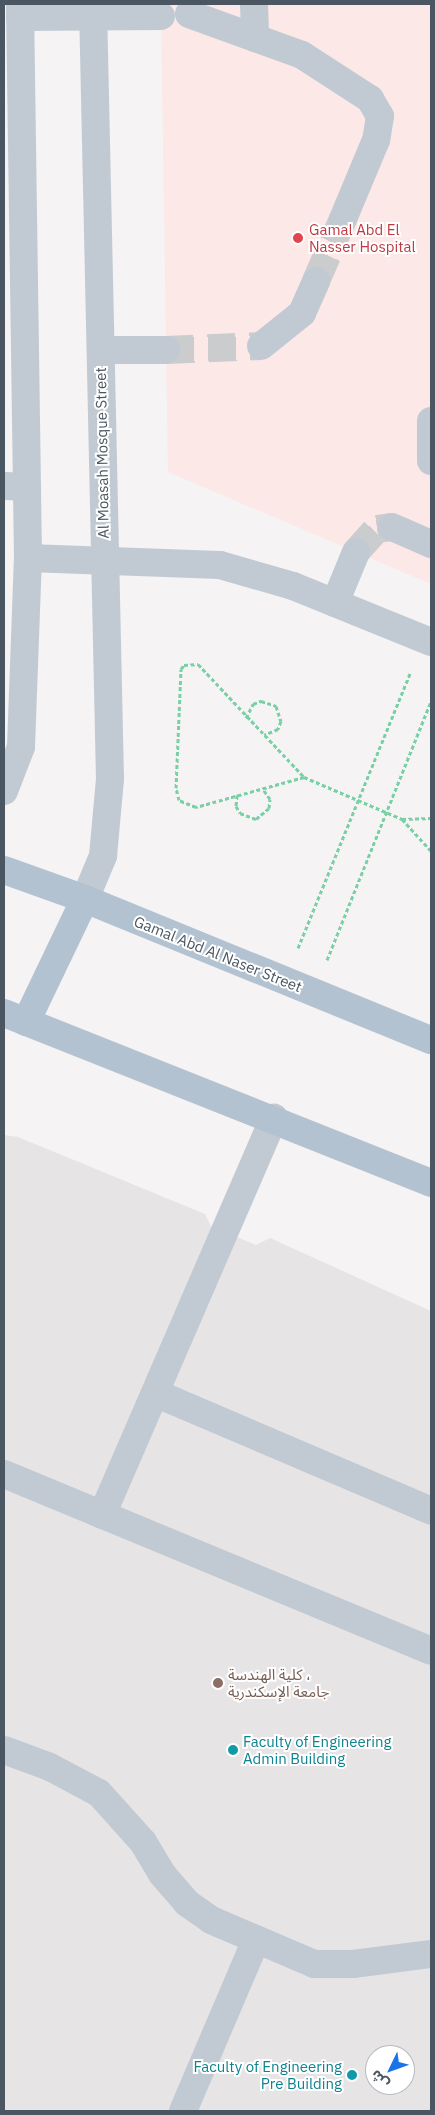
<!DOCTYPE html>
<html>
<head>
<meta charset="utf-8">
<style>
  body { margin:0 }
  #map { position:relative; width:435px; height:2115px; overflow:hidden; background:#f5f3f3; font-family:"IBM Plex Sans","Noto Sans Arabic",sans-serif }
  div>[style] { position:absolute }
  .education>* { inset:0; background:#e6e4e5 }
  .medical>* { inset:0; background:#fce8e6 }
  .minor-tunnel>* { height:28px; margin-top:-14px; transform-origin:0; background:repeating-linear-gradient(90deg,#caccce 0 28px,transparent 0 42px) }
  .path>* { height:3px; margin-top:-1.5px; transform-origin:0; background:repeating-linear-gradient(90deg,#7ad0a6 0 4px,transparent 0 6.5px) }
  .minor>* { height:28px; margin:-14px; padding:0 14px; transform-origin:14px; border-radius:14px; background:#c1cad2 }
  .major>* { height:28px; margin:-14px; padding:0 14px; transform-origin:14px; border-radius:14px; background:#b3c2d1 }
  .dots>* { width:14px; height:14px; translate:-50% -50%; box-sizing:border-box; border:2px solid #fff; border-radius:50% }
  span { translate:-50% -50%; white-space:nowrap; text-align:center; line-height:1.15; -webkit-text-stroke:4px #fff; paint-order:stroke }
  .health-label { font-size:15px; color:#be3a42 }
  .left { translate:0 -50%; text-align:left }
  .street-label { font-size:15px; color:#4a5661 }
  .education-label { font-size:15px; color:#785e54 }
  .culture-label { font-size:15px; color:#0d838f }
  .right { translate:-100% -50%; text-align:right }
  .frame { position:absolute; inset:0; border:5px solid #4a5661; pointer-events:none }
  .north { position:absolute; left:365px; top:2045px; width:50px; height:50px; box-sizing:border-box; background:#fff; border:1px solid #b7bbc0; border-radius:50%; rotate:228deg; font-size:14px; font-weight:700; line-height:20px; text-align:center; color:#4a5661 }
  .north::after { content:''; display:block; margin:auto; width:18px; height:22px; background:#1a73e8; clip-path:polygon(50% 0,100% 100%,50% 72%,0 100%) }
</style>
</head>
<body>
<div id="map">
  <div class="education">
    <i style="clip-path:polygon(evenodd,4px 1135px,18px 1137px,205px 1214px,211px 1226px,256px 1245px,270px 1238px,431px 1311px,431px 2111px,4px 2111px,4px 1135px,375px 2055px,405px 2055px,405px 2085px,375px 2085px,375px 2055px)"></i>
  </div>
  <div class="medical">
    <i style="clip-path:polygon(161px 4px,431px 4px,431px 584px,168px 472px)"></i>
  </div>
  <div class="minor-tunnel">
    <i style="left:316px;top:281px;width:68px;rotate:-66.5deg"></i>
    <i style="left:166px;top:350px;width:95px;rotate:-2.4deg"></i>
    <i style="left:356px;top:552px;width:31px;rotate:-48deg"></i>
    <i style="left:377px;top:529px;width:15px;rotate:-8deg"></i>
  </div>
  <div class="path">
    <i style="left:246px;top:718px;width:16px;rotate:-63deg"></i>
    <i style="left:253px;top:704px;width:9px;rotate:-21deg"></i>
    <i style="left:261px;top:701px;width:16px;rotate:18deg"></i>
    <i style="left:276px;top:706px;width:16px;rotate:72deg"></i>
    <i style="left:281px;top:721px;width:9px;rotate:111deg"></i>
    <i style="left:278px;top:729px;width:15px;rotate:157deg"></i>
    <i style="left:304px;top:777px;width:112px;rotate:164.5deg"></i>
    <i style="left:196px;top:807px;width:18px;rotate:-158deg"></i>
    <i style="left:179px;top:800px;width:12px;rotate:-104deg"></i>
    <i style="left:176px;top:788px;width:119px;rotate:-87.6deg"></i>
    <i style="left:181px;top:669px;width:5px;rotate:-53deg"></i>
    <i style="left:184px;top:665px;width:14px;rotate:-4deg"></i>
    <i style="left:198px;top:664px;width:155px;rotate:46.8deg"></i>
    <i style="left:304px;top:777px;width:107px;rotate:23.2deg"></i>
    <i style="left:402px;top:819px;width:29px;rotate:-2deg"></i>
    <i style="left:237px;top:795px;width:11px;rotate:95deg"></i>
    <i style="left:236px;top:806px;width:8px;rotate:60deg"></i>
    <i style="left:240px;top:813px;width:17px;rotate:21deg"></i>
    <i style="left:256px;top:819px;width:17px;rotate:-40deg"></i>
    <i style="left:269px;top:808px;width:9px;rotate:-84deg"></i>
    <i style="left:270px;top:799px;width:12px;rotate:-125deg"></i>
    <i style="left:402px;top:819px;width:43px;rotate:47.8deg"></i>
    <i style="left:298px;top:948px;width:299px;rotate:-67.8deg"></i>
    <i style="left:327px;top:960px;width:279px;rotate:-68.1deg"></i>
  </div>
  <div class="minor">
    <i style="left:254px;top:4px;width:34px;rotate:88deg"></i>
    <i style="left:189px;top:14px;width:120px;rotate:19.9deg"></i>
    <i style="left:302px;top:55px;width:81px;rotate:32.9deg"></i>
    <i style="left:370px;top:99px;width:20px;rotate:60deg"></i>
    <i style="left:380px;top:116px;width:24px;rotate:99deg"></i>
    <i style="left:376px;top:140px;width:86px;rotate:112.7deg"></i>
    <i style="left:20px;top:17px;width:141px;rotate:-0.4deg"></i>
    <i style="left:261px;top:346px;width:53px;rotate:-38.8deg"></i>
    <i style="left:302px;top:313px;width:35px;rotate:-66deg"></i>
    <i style="left:101px;top:350px;width:65px"></i>
    <i style="left:431px;top:421px;width:40px;rotate:90deg"></i>
    <i style="left:4px;top:486px;width:23px;rotate:2deg"></i>
    <i style="left:392px;top:527px;width:43px;rotate:23.6deg"></i>
    <i style="left:28px;top:558px;width:192px;rotate:2.1deg"></i>
    <i style="left:220px;top:565px;width:76px;rotate:16deg"></i>
    <i style="left:293px;top:586px;width:149px;rotate:22.1deg"></i>
    <i style="left:335px;top:603px;width:55px;rotate:-67.6deg"></i>
    <i style="left:4px;top:791px;width:47px;rotate:-68.9deg"></i>
    <i style="left:21px;top:747px;width:189px;rotate:-87.9deg"></i>
    <i style="left:28px;top:558px;width:554px;rotate:-90.83deg"></i>
    <i style="left:85px;top:899px;width:47px;rotate:-67.3deg"></i>
    <i style="left:103px;top:856px;width:77px;rotate:-84.8deg"></i>
    <i style="left:110px;top:779px;width:775px;rotate:-91.26deg"></i>
    <i style="left:155px;top:1393px;width:300px;rotate:23.1deg"></i>
    <i style="left:4px;top:1474px;width:462px;rotate:22.5deg"></i>
    <i style="left:102px;top:1515px;width:433px;rotate:-66.6deg"></i>
    <i style="left:4px;top:1750px;width:49px;rotate:20.3deg"></i>
    <i style="left:50px;top:1767px;width:55px;rotate:28deg"></i>
    <i style="left:99px;top:1793px;width:66px;rotate:48.1deg"></i>
    <i style="left:143px;top:1842px;width:37px;rotate:59deg"></i>
    <i style="left:162px;top:1874px;width:38px;rotate:49deg"></i>
    <i style="left:187px;top:1903px;width:29px;rotate:35deg"></i>
    <i style="left:211px;top:1920px;width:112px;rotate:23.1deg"></i>
    <i style="left:314px;top:1964px;width:39px"></i>
    <i style="left:353px;top:1964px;width:79px;rotate:-7.3deg"></i>
    <i style="left:183px;top:2111px;width:186px;rotate:-66.9deg"></i>
  </div>
  <div class="major">
    <i style="left:4px;top:870px;width:86px;rotate:19.7deg"></i>
    <i style="left:85px;top:899px;width:374px;rotate:22.2deg"></i>
    <i style="left:4px;top:1013px;width:460px;rotate:21.7deg"></i>
    <i style="left:26px;top:1022px;width:136px;rotate:-64.4deg"></i>
  </div>
  <div class="dots">
    <i style="left:298px;top:238px;background:#e0444e"></i>
    <i style="left:218px;top:1683px;background:#8d6e63"></i>
    <i style="left:233px;top:1750px;background:#0f9aa8"></i>
    <i style="left:352px;top:2075px;background:#0f9aa8"></i>
  </div>
  <div class="health-label">
    <span class="left" style="left:309px;top:238px">Gamal Abd El<br>Nasser Hospital</span>
  </div>
  <div class="street-label">
    <span style="left:102px;top:453px;rotate:-91deg">Al Moasah Mosque Street</span>
    <span style="left:218px;top:954px;rotate:22deg">Gamal Abd Al Naser Street</span>
  </div>
  <div class="education-label">
    <span class="left" style="left:228px;top:1683px">كلية الهندسة ،<br>جامعة الإسكندرية</span>
  </div>
  <div class="culture-label">
    <span class="left" style="left:243px;top:1750px">Faculty of Engineering<br>Admin Building</span>
    <span class="right" style="left:342px;top:2075px">Faculty of Engineering<br>Pre Building</span>
  </div>
  <div class="frame"></div>
  <div class="north">ش</div>
</div>
</body>
</html>
